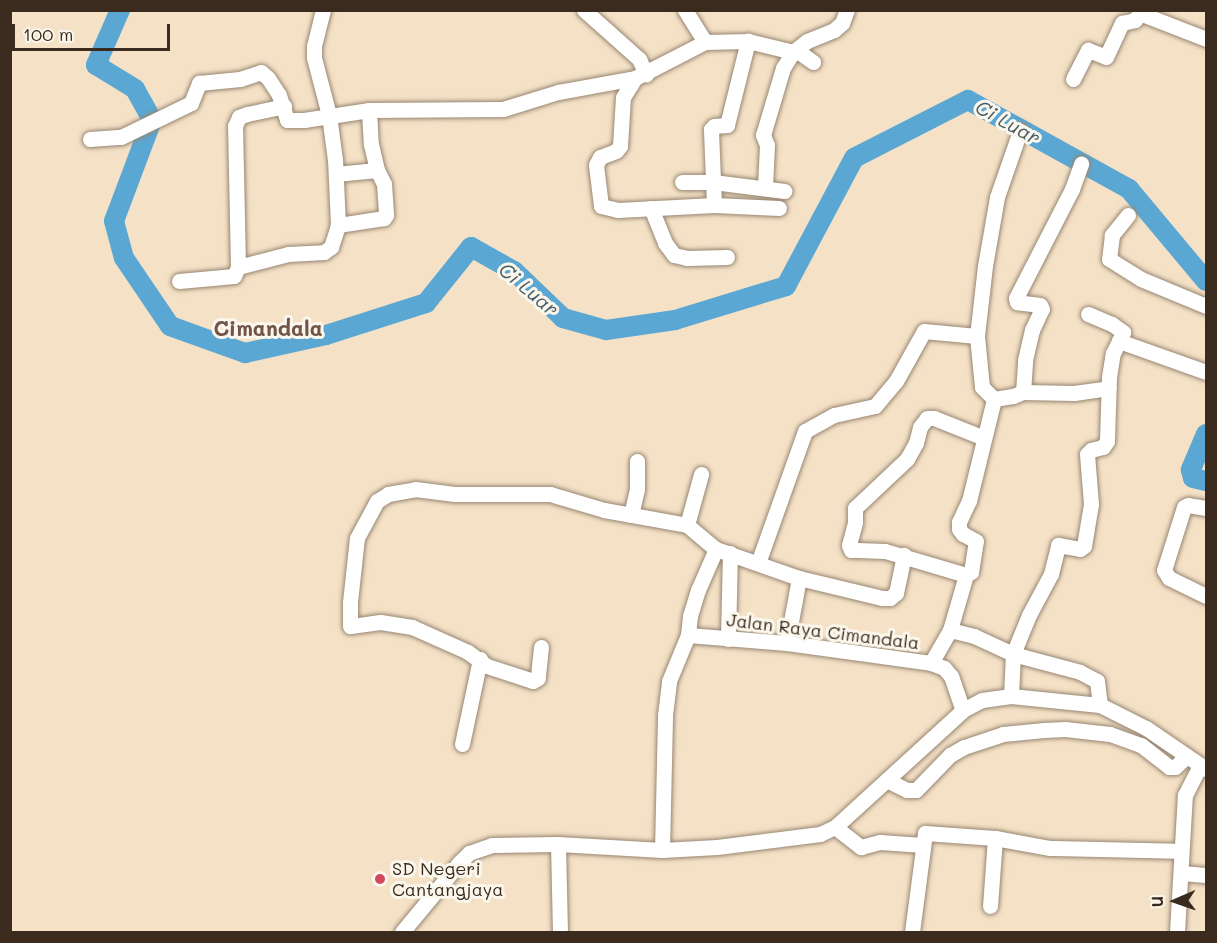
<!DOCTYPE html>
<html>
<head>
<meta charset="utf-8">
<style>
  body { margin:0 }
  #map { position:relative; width:1217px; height:943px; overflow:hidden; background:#f4e1c6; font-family:Mali,sans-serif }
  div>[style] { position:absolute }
  .river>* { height:20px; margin:-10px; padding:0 10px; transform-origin:10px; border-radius:10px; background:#5aa7d3 }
  .roads { filter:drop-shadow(0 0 2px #988672) drop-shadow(0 0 2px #988672) }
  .minor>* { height:15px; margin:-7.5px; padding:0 7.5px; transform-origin:7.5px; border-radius:7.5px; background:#fff }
  .dots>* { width:16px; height:16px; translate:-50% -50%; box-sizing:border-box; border:3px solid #fbf7ec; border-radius:50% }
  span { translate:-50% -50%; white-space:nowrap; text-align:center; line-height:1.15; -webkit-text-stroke:6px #fbf7ec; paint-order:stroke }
  .street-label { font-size:18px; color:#3b2a1e }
  .poi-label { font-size:18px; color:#3b2a1e }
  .left { translate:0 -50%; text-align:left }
  .water-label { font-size:20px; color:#475c66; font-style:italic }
  .quarter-label { font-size:21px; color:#72544a; font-weight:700 }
  .frame { position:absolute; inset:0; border:12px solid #3b2a1e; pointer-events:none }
  .north { position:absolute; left:1145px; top:871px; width:60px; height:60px; -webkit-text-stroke:4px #fbf7ec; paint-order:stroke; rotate:268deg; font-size:16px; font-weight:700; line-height:24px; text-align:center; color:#3b2a1e }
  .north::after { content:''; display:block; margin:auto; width:21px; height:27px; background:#3b2a1e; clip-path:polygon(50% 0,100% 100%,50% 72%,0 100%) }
  .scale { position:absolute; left:12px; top:24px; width:158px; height:27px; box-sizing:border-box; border:3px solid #3b2a1e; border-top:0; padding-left:8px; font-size:18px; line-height:21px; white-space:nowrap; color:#3b2a1e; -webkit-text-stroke:4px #fbf7ec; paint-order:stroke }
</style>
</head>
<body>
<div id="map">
  <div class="river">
    <i style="left:120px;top:10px;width:60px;rotate:113.6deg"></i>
    <i style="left:96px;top:65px;width:46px;rotate:31.6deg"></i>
    <i style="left:135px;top:89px;width:35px;rotate:61deg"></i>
    <i style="left:152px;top:120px;width:108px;rotate:110.6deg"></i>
    <i style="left:114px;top:221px;width:38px;rotate:75deg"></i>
    <i style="left:124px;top:258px;width:82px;rotate:55.9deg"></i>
    <i style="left:170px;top:326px;width:80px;rotate:19.8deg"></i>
    <i style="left:245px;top:353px;width:83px;rotate:-12.5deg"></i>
    <i style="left:326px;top:335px;width:105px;rotate:-17.7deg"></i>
    <i style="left:426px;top:303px;width:72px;rotate:-51.2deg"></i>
    <i style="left:471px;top:247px;width:49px;rotate:29.2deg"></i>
    <i style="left:514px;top:271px;width:68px;rotate:43.8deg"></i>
    <i style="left:563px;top:318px;width:45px;rotate:15.6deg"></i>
    <i style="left:606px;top:330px;width:70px;rotate:-8.2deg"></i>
    <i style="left:675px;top:320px;width:116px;rotate:-17deg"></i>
    <i style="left:786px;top:286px;width:145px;rotate:-62deg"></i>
    <i style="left:854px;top:158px;width:128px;rotate:-27deg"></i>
    <i style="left:968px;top:100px;width:184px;rotate:28.9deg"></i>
    <i style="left:1129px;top:189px;width:120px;rotate:50.1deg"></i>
    <i style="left:1206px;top:434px;width:39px;rotate:113deg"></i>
    <i style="left:1191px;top:470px;width:8px;rotate:76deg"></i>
    <i style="left:1193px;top:478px;width:13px;rotate:13deg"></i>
  </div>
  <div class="roads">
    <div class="minor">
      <i style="left:584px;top:10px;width:74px;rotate:41.7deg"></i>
      <i style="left:639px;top:59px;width:17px;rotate:65deg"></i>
      <i style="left:685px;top:10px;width:38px;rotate:58deg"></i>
      <i style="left:1142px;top:14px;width:69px;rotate:21.3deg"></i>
      <i style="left:796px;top:50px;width:21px;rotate:35deg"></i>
      <i style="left:635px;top:78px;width:22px;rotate:122deg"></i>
      <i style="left:623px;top:97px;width:49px;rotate:93.5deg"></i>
      <i style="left:620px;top:146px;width:6px;rotate:129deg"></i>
      <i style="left:616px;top:151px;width:17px;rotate:159deg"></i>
      <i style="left:600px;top:157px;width:9px;rotate:117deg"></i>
      <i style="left:596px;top:165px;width:41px;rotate:83deg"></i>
      <i style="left:601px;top:206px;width:17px;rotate:13deg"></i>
      <i style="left:618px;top:210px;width:96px;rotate:-3deg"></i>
      <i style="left:714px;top:205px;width:65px;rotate:2.6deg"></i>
      <i style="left:1073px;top:79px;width:33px;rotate:-63deg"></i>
      <i style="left:1088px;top:50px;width:19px;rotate:21deg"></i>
      <i style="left:1106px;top:57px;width:38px;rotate:-65deg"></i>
      <i style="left:1122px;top:23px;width:13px;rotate:-13deg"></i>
      <i style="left:1135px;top:20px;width:12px;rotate:-55deg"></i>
      <i style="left:369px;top:110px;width:34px;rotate:87deg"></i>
      <i style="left:371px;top:144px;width:27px;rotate:77deg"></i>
      <i style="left:90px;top:139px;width:31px;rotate:-4deg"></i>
      <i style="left:121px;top:137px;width:78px;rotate:-25.9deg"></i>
      <i style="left:191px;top:103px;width:22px;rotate:-68deg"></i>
      <i style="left:199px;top:83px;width:41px;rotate:-5.6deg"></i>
      <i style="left:240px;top:79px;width:22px;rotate:-18deg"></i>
      <i style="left:261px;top:72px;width:9px;rotate:41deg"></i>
      <i style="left:268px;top:78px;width:20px;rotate:57deg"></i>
      <i style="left:279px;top:95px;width:26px;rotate:72deg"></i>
      <i style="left:287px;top:120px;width:17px"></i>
      <i style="left:304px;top:120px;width:66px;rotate:-8.7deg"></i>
      <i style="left:369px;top:110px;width:134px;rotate:-0.4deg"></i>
      <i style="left:503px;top:109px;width:58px;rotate:-17.2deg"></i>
      <i style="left:558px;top:92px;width:78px;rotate:-10.3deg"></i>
      <i style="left:635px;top:78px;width:79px;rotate:-27.2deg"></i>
      <i style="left:705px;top:42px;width:43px;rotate:-1.3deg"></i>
      <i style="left:748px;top:41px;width:46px;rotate:13.7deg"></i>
      <i style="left:793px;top:52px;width:18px;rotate:-38deg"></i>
      <i style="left:807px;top:41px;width:29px;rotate:-22deg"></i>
      <i style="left:834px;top:30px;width:11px;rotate:-41deg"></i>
      <i style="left:842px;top:23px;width:14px;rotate:-69deg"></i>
      <i style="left:336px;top:174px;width:41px;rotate:-5.6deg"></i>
      <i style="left:377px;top:170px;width:16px;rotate:63deg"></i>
      <i style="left:384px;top:184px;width:31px;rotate:86deg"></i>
      <i style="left:386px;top:215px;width:4px;rotate:124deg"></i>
      <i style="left:384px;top:218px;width:47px;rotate:171.3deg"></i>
      <i style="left:682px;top:182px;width:31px"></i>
      <i style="left:713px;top:182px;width:72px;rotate:7.2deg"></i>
      <i style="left:765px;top:187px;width:42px;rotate:-87.3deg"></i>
      <i style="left:767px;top:145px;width:11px;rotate:-112deg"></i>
      <i style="left:763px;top:135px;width:70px;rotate:-73.4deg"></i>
      <i style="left:783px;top:68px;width:19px;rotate:-58deg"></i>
      <i style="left:714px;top:205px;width:76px;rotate:-92.3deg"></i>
      <i style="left:711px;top:129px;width:4px;rotate:-45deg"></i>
      <i style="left:714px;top:126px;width:13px;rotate:-4deg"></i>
      <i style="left:727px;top:125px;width:87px;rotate:-76deg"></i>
      <i style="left:651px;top:208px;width:38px;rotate:68deg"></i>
      <i style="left:665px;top:243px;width:15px;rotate:53deg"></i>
      <i style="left:674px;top:255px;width:13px;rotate:13deg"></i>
      <i style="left:687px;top:258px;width:40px;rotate:-1.4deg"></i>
      <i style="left:1128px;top:215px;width:26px;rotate:129deg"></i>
      <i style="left:1112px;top:235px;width:24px;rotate:97deg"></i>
      <i style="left:1109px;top:259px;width:38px;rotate:32deg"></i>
      <i style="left:1141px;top:279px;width:70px;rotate:22.6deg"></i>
      <i style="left:238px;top:267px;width:141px;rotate:-91.2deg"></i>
      <i style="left:235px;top:126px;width:10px;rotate:-66deg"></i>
      <i style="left:239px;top:117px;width:9px;rotate:-21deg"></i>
      <i style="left:247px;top:114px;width:38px;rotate:-12deg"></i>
      <i style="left:179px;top:281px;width:55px;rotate:-5.2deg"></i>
      <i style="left:234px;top:276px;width:10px;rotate:-66deg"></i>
      <i style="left:238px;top:267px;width:52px;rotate:-14.6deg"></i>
      <i style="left:288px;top:254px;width:36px;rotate:-3deg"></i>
      <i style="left:324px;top:252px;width:9px;rotate:-36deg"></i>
      <i style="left:331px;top:247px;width:23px;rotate:-72deg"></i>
      <i style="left:338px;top:225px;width:65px;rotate:-92.6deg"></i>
      <i style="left:335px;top:160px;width:45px;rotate:-97.6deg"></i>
      <i style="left:329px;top:115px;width:59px;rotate:-104.7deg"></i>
      <i style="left:314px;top:58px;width:12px;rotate:-90deg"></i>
      <i style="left:314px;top:46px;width:37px;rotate:-76deg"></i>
      <i style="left:1088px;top:314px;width:26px;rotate:23deg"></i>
      <i style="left:1112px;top:324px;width:14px;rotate:36deg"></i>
      <i style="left:1123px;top:332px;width:10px;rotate:114deg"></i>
      <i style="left:1023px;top:392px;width:32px;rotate:-86deg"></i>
      <i style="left:1025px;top:360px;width:31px;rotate:-77deg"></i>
      <i style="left:1032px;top:330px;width:23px;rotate:-65deg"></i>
      <i style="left:1042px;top:309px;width:4px;rotate:-117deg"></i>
      <i style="left:1040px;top:305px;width:23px;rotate:-173deg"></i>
      <i style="left:1017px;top:302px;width:4px;rotate:-104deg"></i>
      <i style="left:1016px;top:298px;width:123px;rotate:-62.8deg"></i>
      <i style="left:1072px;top:189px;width:27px;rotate:-70deg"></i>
      <i style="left:1023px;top:392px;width:51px;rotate:1.1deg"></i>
      <i style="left:1074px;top:393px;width:35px;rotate:-8deg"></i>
      <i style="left:994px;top:399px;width:17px;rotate:-135deg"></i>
      <i style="left:982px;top:387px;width:51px;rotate:-95.6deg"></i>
      <i style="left:977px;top:336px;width:70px;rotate:-83.5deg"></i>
      <i style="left:985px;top:266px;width:70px;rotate:-80.1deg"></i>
      <i style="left:997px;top:197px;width:70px;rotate:-70.8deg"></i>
      <i style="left:994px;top:399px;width:19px;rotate:-9deg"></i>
      <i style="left:1013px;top:396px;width:11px;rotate:-22deg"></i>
      <i style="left:1206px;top:508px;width:18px;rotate:-171deg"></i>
      <i style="left:1188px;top:505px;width:4px;rotate:153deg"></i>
      <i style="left:1184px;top:507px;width:66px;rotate:107.6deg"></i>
      <i style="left:1164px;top:570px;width:9px;rotate:58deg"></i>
      <i style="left:1169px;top:578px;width:41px;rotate:25.9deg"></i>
      <i style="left:631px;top:515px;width:27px;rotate:-77deg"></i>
      <i style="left:637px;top:489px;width:28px;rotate:-90deg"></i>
      <i style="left:687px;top:525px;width:53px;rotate:-74.6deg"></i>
      <i style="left:758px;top:563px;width:140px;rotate:-70.4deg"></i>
      <i style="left:805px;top:431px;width:33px;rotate:-29deg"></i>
      <i style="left:834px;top:415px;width:42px;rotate:-12.4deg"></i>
      <i style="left:875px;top:406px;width:33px;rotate:-50deg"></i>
      <i style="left:896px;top:381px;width:57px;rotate:-60.8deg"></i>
      <i style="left:924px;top:331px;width:53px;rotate:5.4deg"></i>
      <i style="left:966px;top:575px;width:84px;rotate:-163.5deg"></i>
      <i style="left:885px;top:551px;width:34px;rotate:-178deg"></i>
      <i style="left:851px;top:550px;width:5px;rotate:-112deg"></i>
      <i style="left:849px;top:545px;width:24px;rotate:-75deg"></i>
      <i style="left:855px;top:522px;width:14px;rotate:-90deg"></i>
      <i style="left:855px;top:508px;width:71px;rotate:-43.3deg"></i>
      <i style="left:907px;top:459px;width:18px;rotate:-61deg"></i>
      <i style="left:916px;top:443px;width:16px;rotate:-76deg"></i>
      <i style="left:920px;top:427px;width:11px;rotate:-52deg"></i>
      <i style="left:927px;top:418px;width:7px"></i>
      <i style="left:934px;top:418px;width:54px;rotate:21.8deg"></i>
      <i style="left:950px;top:630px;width:25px;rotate:14deg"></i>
      <i style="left:974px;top:636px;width:43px;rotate:24.8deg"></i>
      <i style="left:1013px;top:654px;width:69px;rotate:15deg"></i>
      <i style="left:1080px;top:672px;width:19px;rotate:28deg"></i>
      <i style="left:1097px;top:681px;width:24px;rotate:83deg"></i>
      <i style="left:688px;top:635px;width:19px;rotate:-84deg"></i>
      <i style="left:690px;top:616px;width:27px;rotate:-73deg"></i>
      <i style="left:698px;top:590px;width:45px;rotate:-66.3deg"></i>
      <i style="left:728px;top:639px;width:86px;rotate:-88.7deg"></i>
      <i style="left:787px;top:643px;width:66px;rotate:-79.5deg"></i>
      <i style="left:541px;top:647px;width:31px;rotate:96deg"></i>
      <i style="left:538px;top:678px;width:6px;rotate:149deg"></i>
      <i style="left:533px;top:681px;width:48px;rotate:-161.9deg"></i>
      <i style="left:487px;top:666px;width:24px;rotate:-144deg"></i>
      <i style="left:468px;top:652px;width:61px;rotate:-155.9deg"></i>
      <i style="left:412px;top:627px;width:32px;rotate:-171deg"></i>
      <i style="left:380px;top:622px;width:30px;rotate:172deg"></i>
      <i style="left:350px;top:626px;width:24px;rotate:-90deg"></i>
      <i style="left:350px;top:602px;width:64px;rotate:-83.8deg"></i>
      <i style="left:357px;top:538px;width:42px;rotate:-61.6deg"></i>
      <i style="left:377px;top:501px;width:13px;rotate:-32deg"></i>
      <i style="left:388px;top:494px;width:27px;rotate:-10deg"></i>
      <i style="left:415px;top:489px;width:40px;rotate:7.1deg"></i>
      <i style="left:455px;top:494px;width:95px"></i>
      <i style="left:550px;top:494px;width:56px;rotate:16.5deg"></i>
      <i style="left:604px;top:510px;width:84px;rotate:10.2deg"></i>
      <i style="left:687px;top:525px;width:38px;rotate:40deg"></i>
      <i style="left:716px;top:549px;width:88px;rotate:19.3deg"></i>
      <i style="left:799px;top:578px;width:85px;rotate:13.5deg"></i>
      <i style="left:882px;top:598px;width:8px"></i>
      <i style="left:890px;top:598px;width:8px;rotate:-40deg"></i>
      <i style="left:896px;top:593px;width:39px;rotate:-78deg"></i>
      <i style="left:931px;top:663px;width:38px;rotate:-60deg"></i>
      <i style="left:950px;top:630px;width:57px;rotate:-73.8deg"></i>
      <i style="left:966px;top:575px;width:6px;rotate:-31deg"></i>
      <i style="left:971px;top:572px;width:31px;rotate:-81deg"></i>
      <i style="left:976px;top:541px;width:15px;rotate:-152deg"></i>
      <i style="left:963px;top:534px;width:6px;rotate:-129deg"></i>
      <i style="left:959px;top:529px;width:7px;rotate:-90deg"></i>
      <i style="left:959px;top:522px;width:23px;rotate:-65deg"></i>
      <i style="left:969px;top:501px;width:105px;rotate:-76.2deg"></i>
      <i style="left:1011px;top:696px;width:42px;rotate:-87.3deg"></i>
      <i style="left:1013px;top:654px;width:42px;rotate:-67.7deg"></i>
      <i style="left:1029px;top:615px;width:47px;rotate:-61.8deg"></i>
      <i style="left:1051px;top:574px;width:30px;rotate:-76deg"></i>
      <i style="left:1058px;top:545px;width:22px;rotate:10deg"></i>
      <i style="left:1080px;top:549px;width:5px;rotate:-37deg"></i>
      <i style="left:1084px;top:546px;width:43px;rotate:-80.5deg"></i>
      <i style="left:1091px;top:504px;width:50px;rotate:-94.6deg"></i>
      <i style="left:1087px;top:454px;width:6px;rotate:-45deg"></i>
      <i style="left:1091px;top:450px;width:12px;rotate:-14deg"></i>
      <i style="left:1103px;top:447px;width:7px;rotate:-56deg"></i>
      <i style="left:1107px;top:441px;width:64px;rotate:-88.2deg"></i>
      <i style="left:1109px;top:377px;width:24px;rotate:-81deg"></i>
      <i style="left:1113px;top:353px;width:13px;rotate:-63deg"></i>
      <i style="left:1119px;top:341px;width:92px;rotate:19.6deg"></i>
      <i style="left:462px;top:744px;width:87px;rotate:-78deg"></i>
      <i style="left:887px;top:780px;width:22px;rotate:27deg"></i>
      <i style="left:907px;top:790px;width:9px"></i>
      <i style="left:916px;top:790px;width:49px;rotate:-45.8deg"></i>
      <i style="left:950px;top:755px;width:16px;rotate:-30deg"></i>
      <i style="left:964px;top:747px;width:41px;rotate:-18.4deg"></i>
      <i style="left:1003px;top:734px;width:41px;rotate:-5.6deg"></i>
      <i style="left:1044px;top:730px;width:21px;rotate:-3deg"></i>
      <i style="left:1065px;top:729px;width:45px;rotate:6.3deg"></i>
      <i style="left:1110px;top:734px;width:33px;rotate:20deg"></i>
      <i style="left:1141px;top:745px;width:36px;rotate:38deg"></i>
      <i style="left:1169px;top:767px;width:6px"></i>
      <i style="left:1175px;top:767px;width:16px;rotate:-43deg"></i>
      <i style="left:835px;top:827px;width:33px;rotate:38deg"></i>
      <i style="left:861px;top:847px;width:20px;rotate:-15deg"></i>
      <i style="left:880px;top:842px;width:43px;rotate:4deg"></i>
      <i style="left:558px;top:844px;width:88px;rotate:88.7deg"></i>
      <i style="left:662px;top:850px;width:135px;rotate:-88.7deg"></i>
      <i style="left:665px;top:715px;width:34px;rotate:-83deg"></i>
      <i style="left:669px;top:681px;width:50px;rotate:-67.6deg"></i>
      <i style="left:688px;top:635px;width:99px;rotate:4.6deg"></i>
      <i style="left:787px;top:643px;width:145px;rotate:7.9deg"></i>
      <i style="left:931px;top:663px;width:14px;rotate:21deg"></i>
      <i style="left:944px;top:668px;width:11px;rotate:49deg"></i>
      <i style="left:951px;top:676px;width:36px;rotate:71deg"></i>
      <i style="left:1181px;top:873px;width:25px;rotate:5deg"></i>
      <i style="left:990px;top:906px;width:68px;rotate:-85.8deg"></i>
      <i style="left:402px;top:932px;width:91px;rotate:-50.4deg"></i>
      <i style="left:460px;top:862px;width:13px;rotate:-45deg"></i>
      <i style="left:469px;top:853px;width:24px;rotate:-19deg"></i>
      <i style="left:492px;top:845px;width:66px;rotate:-0.9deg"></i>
      <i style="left:558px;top:844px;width:104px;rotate:3.3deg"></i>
      <i style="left:662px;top:850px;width:55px;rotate:-3.1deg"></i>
      <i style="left:717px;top:847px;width:104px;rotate:-7.2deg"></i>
      <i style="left:820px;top:834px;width:17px;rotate:-25deg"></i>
      <i style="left:835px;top:827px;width:173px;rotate:-42.4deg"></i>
      <i style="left:963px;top:710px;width:21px;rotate:-28deg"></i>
      <i style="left:982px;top:700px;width:29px;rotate:-8deg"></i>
      <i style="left:1011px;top:696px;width:89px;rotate:5.8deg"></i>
      <i style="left:1100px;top:705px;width:51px;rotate:26.6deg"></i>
      <i style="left:1146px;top:728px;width:73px;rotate:34.3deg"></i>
      <i style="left:912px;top:932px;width:100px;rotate:-82.5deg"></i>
      <i style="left:925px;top:833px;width:70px;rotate:4.1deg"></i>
      <i style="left:995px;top:838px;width:56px;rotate:10.3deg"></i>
      <i style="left:1050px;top:848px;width:130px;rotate:1.3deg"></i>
      <i style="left:1177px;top:932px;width:137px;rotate:-86.7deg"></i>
      <i style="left:1185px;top:795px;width:33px;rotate:-63deg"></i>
    </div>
  </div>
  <div class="dots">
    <i style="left:380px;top:879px;background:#d1495b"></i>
  </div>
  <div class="street-label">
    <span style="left:823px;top:631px;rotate:7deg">Jalan Raya Cimandala</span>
  </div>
  <div class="poi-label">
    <span class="left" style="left:392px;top:879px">SD Negeri<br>Cantangjaya</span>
  </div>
  <div class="water-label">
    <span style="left:1008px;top:122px;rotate:29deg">Ci Luar</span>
    <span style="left:529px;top:289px;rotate:40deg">Ci Luar</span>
  </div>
  <div class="quarter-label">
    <span style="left:268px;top:328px">Cimandala</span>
  </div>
  <div class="frame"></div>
  <div class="north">U</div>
  <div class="scale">100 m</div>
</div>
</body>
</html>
